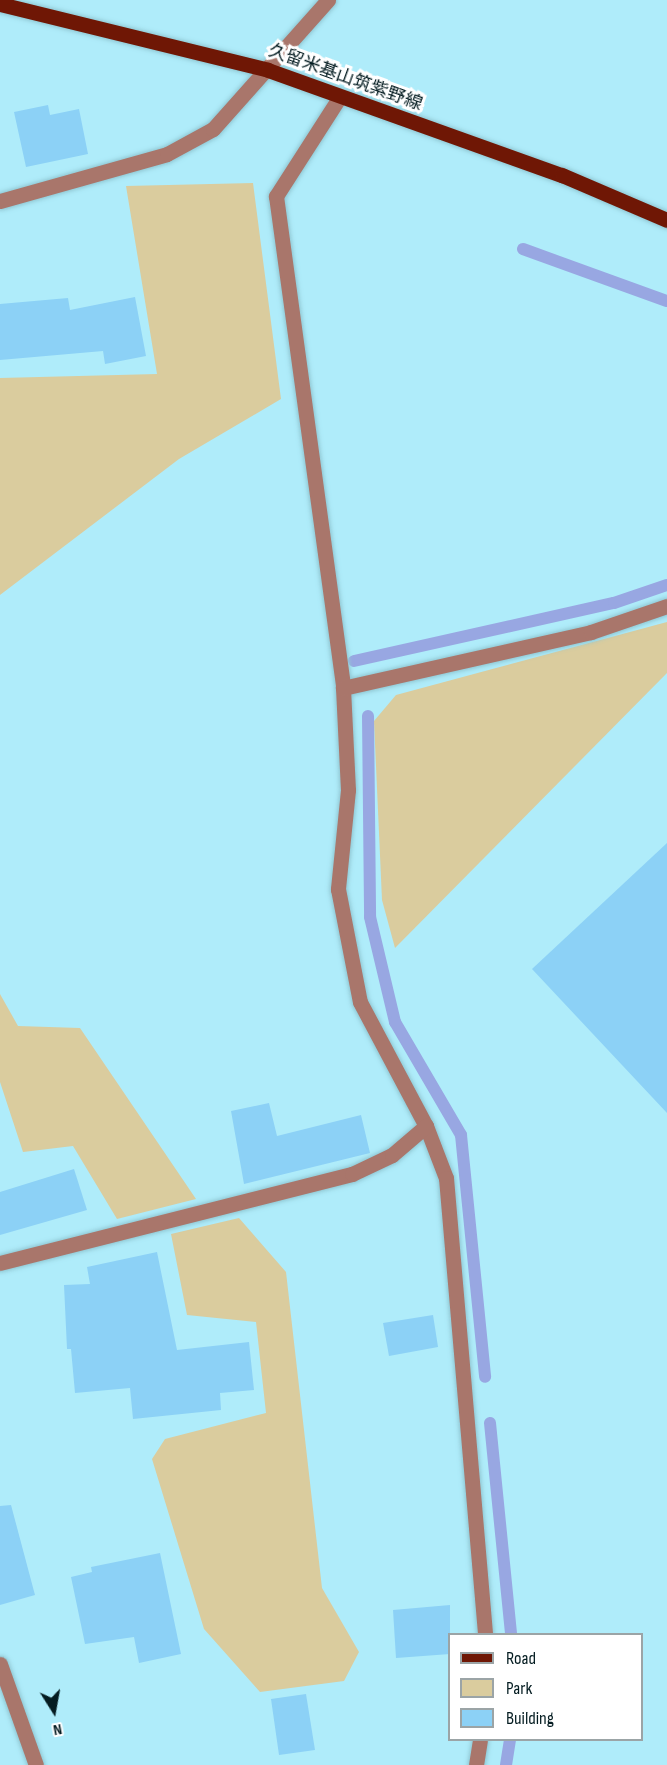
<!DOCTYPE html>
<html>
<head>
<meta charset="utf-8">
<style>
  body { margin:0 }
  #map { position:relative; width:667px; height:1765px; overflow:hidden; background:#afecfa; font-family:"Sofia Sans Condensed","Noto Sans JP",sans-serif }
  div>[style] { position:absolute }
  .green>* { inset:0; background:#dacc9e }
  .stream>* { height:12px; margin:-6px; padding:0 6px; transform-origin:6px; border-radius:6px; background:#98a7e2 }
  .building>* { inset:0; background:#8cd1f6 }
  .roads { filter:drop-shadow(0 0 2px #90c7d3) drop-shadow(0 0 2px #90c7d3) }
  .minor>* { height:15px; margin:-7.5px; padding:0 7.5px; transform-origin:7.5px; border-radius:7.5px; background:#a9766b }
  .major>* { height:15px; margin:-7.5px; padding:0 7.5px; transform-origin:7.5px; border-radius:7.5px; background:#6f1705 }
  span { translate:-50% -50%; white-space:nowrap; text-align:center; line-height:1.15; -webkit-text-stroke:6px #fff; paint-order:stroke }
  .street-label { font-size:18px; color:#041c21 }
  .legend { position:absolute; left:448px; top:1633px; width:195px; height:108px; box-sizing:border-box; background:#fff; border:2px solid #9ba4a6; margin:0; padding:8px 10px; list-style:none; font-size:18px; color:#041c21 }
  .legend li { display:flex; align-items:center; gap:12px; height:30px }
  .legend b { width:30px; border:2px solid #9ba4a6 }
  .north { position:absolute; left:24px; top:1681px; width:60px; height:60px; -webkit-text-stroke:4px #fff; paint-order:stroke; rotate:169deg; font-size:16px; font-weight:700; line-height:24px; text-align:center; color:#041c21 }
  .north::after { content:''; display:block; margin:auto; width:21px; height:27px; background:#041c21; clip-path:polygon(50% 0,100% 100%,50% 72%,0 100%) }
</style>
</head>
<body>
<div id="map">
  <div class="green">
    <i style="clip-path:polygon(253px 183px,281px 399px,179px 459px,0 595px,0 378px,157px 374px,126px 186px)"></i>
    <i style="clip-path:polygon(667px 622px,667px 673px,395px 948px,382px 900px,374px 721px,396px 695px)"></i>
    <i style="clip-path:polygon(0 994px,18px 1026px,80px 1028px,196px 1199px,117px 1219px,73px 1146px,23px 1152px,0 1082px)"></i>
    <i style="clip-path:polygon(239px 1218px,286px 1272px,322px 1588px,359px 1652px,344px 1681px,260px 1692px,204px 1629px,152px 1459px,165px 1439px,266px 1413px,256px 1322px,187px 1315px,171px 1234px)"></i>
  </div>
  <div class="stream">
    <i style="left:523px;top:249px;width:153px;rotate:19.9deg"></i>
    <i style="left:354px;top:661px;width:266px;rotate:-12.6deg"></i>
    <i style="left:614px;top:603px;width:56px;rotate:-18.8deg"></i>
    <i style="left:368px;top:716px;width:201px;rotate:89.4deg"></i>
    <i style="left:370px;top:917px;width:108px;rotate:76.6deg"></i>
    <i style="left:395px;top:1022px;width:131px;rotate:59.7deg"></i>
    <i style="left:461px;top:1135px;width:243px;rotate:84.3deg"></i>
    <i style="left:490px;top:1423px;width:212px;rotate:84.3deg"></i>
    <i style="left:506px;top:1765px;width:25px;rotate:-81deg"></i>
  </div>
  <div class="building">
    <i style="clip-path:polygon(48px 105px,50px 115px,79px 109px,88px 154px,26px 167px,14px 112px)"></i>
    <i style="clip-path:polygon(135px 297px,146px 356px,105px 364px,103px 351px,0 360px,0 304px,68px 298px,70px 310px)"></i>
    <i style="clip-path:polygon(667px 843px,667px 1113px,532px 969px)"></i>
    <i style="clip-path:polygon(269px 1103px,277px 1136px,361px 1115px,370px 1153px,244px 1184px,231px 1111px)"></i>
    <i style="clip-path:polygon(74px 1169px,87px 1210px,0 1235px,0 1192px)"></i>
    <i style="clip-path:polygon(157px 1252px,177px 1350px,249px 1342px,254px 1390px,220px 1393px,221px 1410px,133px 1419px,130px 1388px,75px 1393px,71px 1349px,67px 1349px,64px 1285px,90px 1284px,87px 1267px)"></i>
    <i style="clip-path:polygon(433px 1315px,438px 1347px,389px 1356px,383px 1323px)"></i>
    <i style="clip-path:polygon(11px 1505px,35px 1595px,0 1605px,0 1506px)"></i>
    <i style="clip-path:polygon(160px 1553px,181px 1654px,139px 1663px,134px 1637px,85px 1644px,71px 1577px,92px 1572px,91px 1567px)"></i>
    <i style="clip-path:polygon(450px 1605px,450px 1654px,396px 1658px,393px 1610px)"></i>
    <i style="clip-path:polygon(306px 1694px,315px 1750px,279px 1755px,271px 1699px)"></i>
  </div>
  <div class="roads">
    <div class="minor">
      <i style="left:339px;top:98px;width:117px;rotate:122.7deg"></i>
      <i style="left:276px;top:196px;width:497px;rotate:82.2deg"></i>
      <i style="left:343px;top:688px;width:102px;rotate:87.2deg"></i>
      <i style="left:348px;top:790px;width:100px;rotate:95.8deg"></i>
      <i style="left:338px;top:889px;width:115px;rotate:79deg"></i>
      <i style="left:360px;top:1002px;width:140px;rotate:62deg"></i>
      <i style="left:426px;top:1126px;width:56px;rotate:69deg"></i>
      <i style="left:446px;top:1178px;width:458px;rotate:85.1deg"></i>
      <i style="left:0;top:201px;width:173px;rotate:-15.7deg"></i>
      <i style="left:167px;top:154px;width:52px;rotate:-28.5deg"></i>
      <i style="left:213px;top:129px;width:173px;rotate:-48.3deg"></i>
      <i style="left:343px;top:688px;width:254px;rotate:-12.7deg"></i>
      <i style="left:591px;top:632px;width:80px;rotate:-18.9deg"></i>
      <i style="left:0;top:1263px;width:363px;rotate:-14.2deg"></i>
      <i style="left:352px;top:1174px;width:44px;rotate:-25.4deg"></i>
      <i style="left:392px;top:1155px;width:45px;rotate:-40.5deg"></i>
      <i style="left:0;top:1664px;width:107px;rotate:70.4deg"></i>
      <i style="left:476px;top:1765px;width:25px;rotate:-81deg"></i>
    </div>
    <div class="major">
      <i style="left:0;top:4px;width:276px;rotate:13.8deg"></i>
      <i style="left:268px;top:70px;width:312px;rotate:19.7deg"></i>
      <i style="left:562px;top:175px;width:114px;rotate:23.2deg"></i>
    </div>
  </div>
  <div class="street-label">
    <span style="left:345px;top:78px;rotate:20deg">久留米基山筑紫野線</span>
  </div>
  <ul class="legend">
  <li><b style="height:8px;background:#6f1705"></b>Road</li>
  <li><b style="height:16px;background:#dacc9e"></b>Park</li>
  <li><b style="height:16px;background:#8cd1f6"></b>Building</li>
  </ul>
  <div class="north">N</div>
</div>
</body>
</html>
